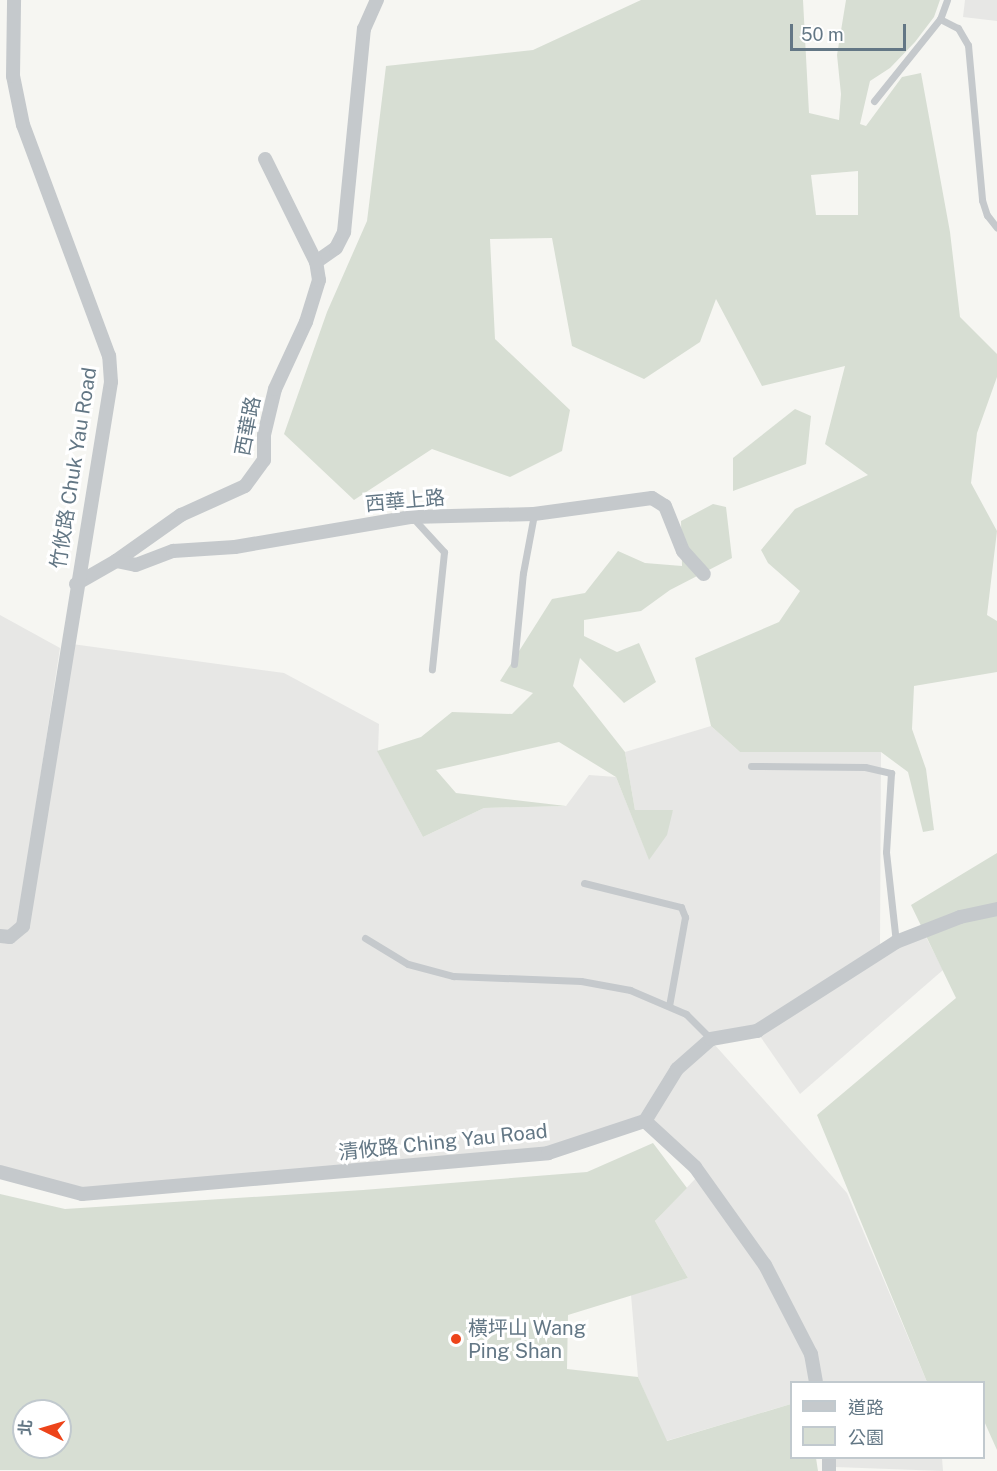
<!DOCTYPE html>
<html>
<head>
<meta charset="utf-8">
<style>
  body { margin:0 }
  #map { position:relative; width:997px; height:1471px; overflow:hidden; background:#f6f6f2; font-family:"Public Sans","Noto Sans TC",sans-serif }
  div>[style] { position:absolute }
  .built>* { inset:0; background:#e7e7e5 }
  .green>* { inset:0; background:#d7ded3 }
  .service>* { height:7px; margin:-3.5px; padding:0 3.5px; transform-origin:3.5px; border-radius:3.5px; background:#c5c9cc }
  .minor>* { height:14px; margin:-7px; padding:0 7px; transform-origin:7px; border-radius:7px; background:#c5c9cc }
  .dots>* { width:16px; height:16px; translate:-50% -50%; box-sizing:border-box; border:3px solid #fff; border-radius:50% }
  span { translate:-50% -50%; white-space:nowrap; text-align:center; line-height:1.15; -webkit-text-stroke:6px #fff; paint-order:stroke }
  .street-label { font-size:20px; color:#637785 }
  .poi-label { font-size:20px; color:#637785 }
  .left { translate:0 -50%; text-align:left }
  .legend { position:absolute; left:790px; top:1381px; width:195px; height:78px; box-sizing:border-box; background:#fff; border:2px solid #c1c9ce; margin:0; padding:8px 10px; list-style:none; font-size:18px; color:#637785 }
  .legend li { display:flex; align-items:center; gap:12px; height:30px }
  .legend b { width:30px; border:2px solid #c1c9ce }
  .north { position:absolute; left:12px; top:1399px; width:60px; height:60px; box-sizing:border-box; background:#fff; border:2px solid #c1c9ce; border-radius:50%; rotate:275deg; font-size:16px; font-weight:700; line-height:24px; text-align:center; color:#637785 }
  .north::after { content:''; display:block; margin:auto; width:21px; height:27px; background:#ed441a; clip-path:polygon(50% 0,100% 100%,50% 72%,0 100%) }
  .scale { position:absolute; left:790px; top:24px; width:116px; height:27px; box-sizing:border-box; border:3px solid #637785; border-top:0; padding-left:8px; font-size:18px; line-height:21px; white-space:nowrap; color:#637785; -webkit-text-stroke:4px #fff; paint-order:stroke }
</style>
</head>
<body>
<div id="map">
  <div class="built">
    <i style="clip-path:polygon(965px 0,997px 0,997px 21px,963px 17px)"></i>
    <i style="clip-path:polygon(0 615px,60px 648px,18px 924px,9px 931px,0 930px)"></i>
    <i style="clip-path:polygon(72px 644px,284px 673px,379px 724px,378px 752px,423px 837px,484px 808px,566px 806px,589px 775px,616px 777px,649px 859px,673px 810px,635px 810px,625px 752px,711px 726px,740px 752px,881px 752px,880px 945px,755px 1025px,709px 1033px,641px 1116px,547px 1148px,82px 1188px,0 1166px,0 942px,11px 943px,29px 928px)"></i>
    <i style="clip-path:polygon(926px 937px,943px 970px,800px 1094px,760px 1036px,898px 947px)"></i>
    <i style="clip-path:polygon(714px 1044px,847px 1193px,927px 1382px,822px 1382px,770px 1262px,652px 1120px,681px 1072px)"></i>
    <i style="clip-path:polygon(696px 1178px,760px 1268px,805px 1355px,810px 1382px,792px 1382px,791px 1404px,666px 1441px,638px 1377px,631px 1295px,688px 1278px,655px 1221px)"></i>
    <i style="clip-path:polygon(835px 1458px,942px 1458px,943px 1471px,835px 1467px)"></i>
  </div>
  <div class="green">
    <i style="clip-path:polygon(evenodd,641px 0,803px 0,809px 113px,839px 120px,841px 94px,837px 55px,846px 0,940px 0,934px 17px,915px 42px,890px 68px,870px 81px,860px 124px,866px 126px,902px 77px,921px 73px,950px 232px,960px 317px,997px 354px,997px 377px,977px 433px,971px 483px,997px 531px,987px 615px,997px 621px,997px 672px,914px 686px,912px 729px,926px 769px,934px 830px,923px 832px,908px 772px,881px 752px,740px 752px,711px 726px,695px 658px,779px 622px,800px 591px,768px 563px,761px 550px,795px 509px,868px 475px,825px 444px,845px 366px,762px 386px,716px 299px,700px 342px,644px 379px,572px 346px,552px 238px,490px 239px,495px 339px,570px 410px,562px 451px,510px 477px,432px 449px,354px 500px,284px 434px,327px 312px,367px 221px,386px 66px,533px 50px,641px 0,858px 171px,858px 215px,816px 215px,811px 175px,858px 171px)"></i>
    <i style="clip-path:polygon(795px 409px,811px 416px,806px 464px,733px 491px,733px 458px)"></i>
    <i style="clip-path:polygon(713px 504px,726px 507px,732px 558px,670px 590px,641px 611px,584px 620px,584px 636px,617px 652px,639px 643px,656px 682px,624px 703px,580px 658px,573px 686px,625px 752px,635px 810px,673px 810px,667px 835px,649px 860px,616px 777px,559px 742px,436px 770px,456px 793px,566px 806px,484px 808px,423px 837px,377px 751px,421px 737px,452px 712px,512px 714px,533px 693px,500px 681px,552px 599px,585px 593px,618px 551px,645px 563px,682px 566px,681px 521px)"></i>
    <i style="clip-path:polygon(997px 853px,997px 1450px,984px 1421px,984px 1382px,927px 1382px,817px 1115px,956px 998px,911px 905px)"></i>
    <i style="clip-path:polygon(evenodd,653px 1143px,687px 1188px,655px 1221px,688px 1278px,568px 1315px,567px 1369px,638px 1377px,667px 1441px,791px 1404px,792px 1458px,816px 1458px,818px 1471px,0 1470px,0 1194px,65px 1209px,363px 1190px,587px 1172px,653px 1143px,24px 1411px,60px 1411px,60px 1447px,24px 1447px,24px 1411px)"></i>
  </div>
  <div class="service">
    <i style="left:947px;top:0;width:20px;rotate:110deg"></i>
    <i style="left:940px;top:19px;width:20px;rotate:27deg"></i>
    <i style="left:958px;top:28px;width:20px;rotate:60deg"></i>
    <i style="left:968px;top:45px;width:156px;rotate:84.8deg"></i>
    <i style="left:982px;top:200px;width:16px;rotate:72deg"></i>
    <i style="left:987px;top:215px;width:16px;rotate:52deg"></i>
    <i style="left:874px;top:101px;width:105px;rotate:-51.2deg"></i>
    <i style="left:413px;top:518px;width:46px;rotate:47.6deg"></i>
    <i style="left:444px;top:552px;width:118px;rotate:95.9deg"></i>
    <i style="left:514px;top:664px;width:91px;rotate:-84.4deg"></i>
    <i style="left:523px;top:573px;width:60px;rotate:-79.4deg"></i>
    <i style="left:751px;top:766px;width:114px;rotate:0.5deg"></i>
    <i style="left:865px;top:767px;width:27px;rotate:13deg"></i>
    <i style="left:891px;top:773px;width:79px;rotate:93.6deg"></i>
    <i style="left:886px;top:852px;width:91px;rotate:83.7deg"></i>
    <i style="left:584px;top:883px;width:100px;rotate:13.9deg"></i>
    <i style="left:681px;top:907px;width:11px;rotate:68deg"></i>
    <i style="left:685px;top:917px;width:90px;rotate:100.2deg"></i>
    <i style="left:365px;top:938px;width:50px;rotate:31.2deg"></i>
    <i style="left:408px;top:964px;width:47px;rotate:14.9deg"></i>
    <i style="left:453px;top:976px;width:128px;rotate:2.2deg"></i>
    <i style="left:581px;top:981px;width:50px;rotate:10.4deg"></i>
    <i style="left:630px;top:990px;width:61px;rotate:23.2deg"></i>
    <i style="left:686px;top:1014px;width:35px;rotate:45deg"></i>
  </div>
  <div class="minor">
    <i style="left:316px;top:262px;width:24px;rotate:-35deg"></i>
    <i style="left:336px;top:248px;width:18px;rotate:-63deg"></i>
    <i style="left:344px;top:232px;width:204px;rotate:-84.4deg"></i>
    <i style="left:364px;top:29px;width:32px;rotate:-66deg"></i>
    <i style="left:116px;top:561px;width:80px;rotate:-35.3deg"></i>
    <i style="left:181px;top:515px;width:70px;rotate:-24.4deg"></i>
    <i style="left:245px;top:486px;width:32px;rotate:-54deg"></i>
    <i style="left:264px;top:460px;width:25px;rotate:-90deg"></i>
    <i style="left:264px;top:435px;width:47px;rotate:-76.6deg"></i>
    <i style="left:275px;top:389px;width:74px;rotate:-65.2deg"></i>
    <i style="left:306px;top:322px;width:44px;rotate:-72.8deg"></i>
    <i style="left:319px;top:280px;width:18px;rotate:-99deg"></i>
    <i style="left:316px;top:262px;width:115px;rotate:-116.3deg"></i>
    <i style="left:76px;top:584px;width:46px;rotate:-29.9deg"></i>
    <i style="left:116px;top:561px;width:20px;rotate:11deg"></i>
    <i style="left:136px;top:565px;width:40px;rotate:-21deg"></i>
    <i style="left:173px;top:551px;width:62px;rotate:-3.7deg"></i>
    <i style="left:235px;top:547px;width:179px;rotate:-9.7deg"></i>
    <i style="left:411px;top:517px;width:123px;rotate:-1.4deg"></i>
    <i style="left:534px;top:514px;width:119px;rotate:-7.7deg"></i>
    <i style="left:652px;top:498px;width:15px;rotate:32deg"></i>
    <i style="left:665px;top:506px;width:48px;rotate:68.2deg"></i>
    <i style="left:683px;top:551px;width:31px;rotate:48deg"></i>
    <i style="left:0;top:936px;width:10px;rotate:6deg"></i>
    <i style="left:10px;top:937px;width:17px;rotate:-40deg"></i>
    <i style="left:23px;top:926px;width:551px;rotate:-80.81deg"></i>
    <i style="left:111px;top:382px;width:26px;rotate:-94deg"></i>
    <i style="left:109px;top:356px;width:246px;rotate:-110.4deg"></i>
    <i style="left:23px;top:125px;width:50px;rotate:-101.5deg"></i>
    <i style="left:13px;top:76px;width:76px;rotate:-89.2deg"></i>
    <i style="left:645px;top:1121px;width:68px;rotate:42.6deg"></i>
    <i style="left:695px;top:1167px;width:120px;rotate:54.5deg"></i>
    <i style="left:765px;top:1265px;width:100px;rotate:62.7deg"></i>
    <i style="left:811px;top:1354px;width:28px;rotate:80deg"></i>
    <i style="left:0;top:1172px;width:85px;rotate:15deg"></i>
    <i style="left:82px;top:1194px;width:468px;rotate:-5deg"></i>
    <i style="left:548px;top:1153px;width:102px;rotate:-18.3deg"></i>
    <i style="left:645px;top:1121px;width:61px;rotate:-58.4deg"></i>
    <i style="left:677px;top:1069px;width:45px;rotate:-41.4deg"></i>
    <i style="left:711px;top:1039px;width:47px;rotate:-9.9deg"></i>
    <i style="left:757px;top:1031px;width:165px;rotate:-32.6deg"></i>
    <i style="left:896px;top:942px;width:69px;rotate:-21.3deg"></i>
    <i style="left:960px;top:917px;width:38px;rotate:-12deg"></i>
    <i style="left:829px;top:1458px;width:13px;rotate:90deg"></i>
  </div>
  <div class="dots">
    <i style="left:456px;top:1339px;background:#ed441a"></i>
  </div>
  <div class="street-label">
    <span style="left:248px;top:426px;rotate:-79deg">西華路</span>
    <span style="left:74px;top:468px;rotate:-81deg">竹攸路 Chuk Yau Road</span>
    <span style="left:405px;top:501px;rotate:-5deg">西華上路</span>
    <span style="left:443px;top:1142px;rotate:-6deg">清攸路 Ching Yau Road</span>
  </div>
  <div class="poi-label">
    <span class="left" style="left:468px;top:1340px">橫坪山 Wang<br>Ping Shan</span>
  </div>
  <ul class="legend">
  <li><b style="height:8px;background:#c5c9cc"></b>道路</li>
  <li><b style="height:16px;background:#d7ded3"></b>公園</li>
  </ul>
  <div class="north">北</div>
  <div class="scale">50 m</div>
</div>
</body>
</html>
